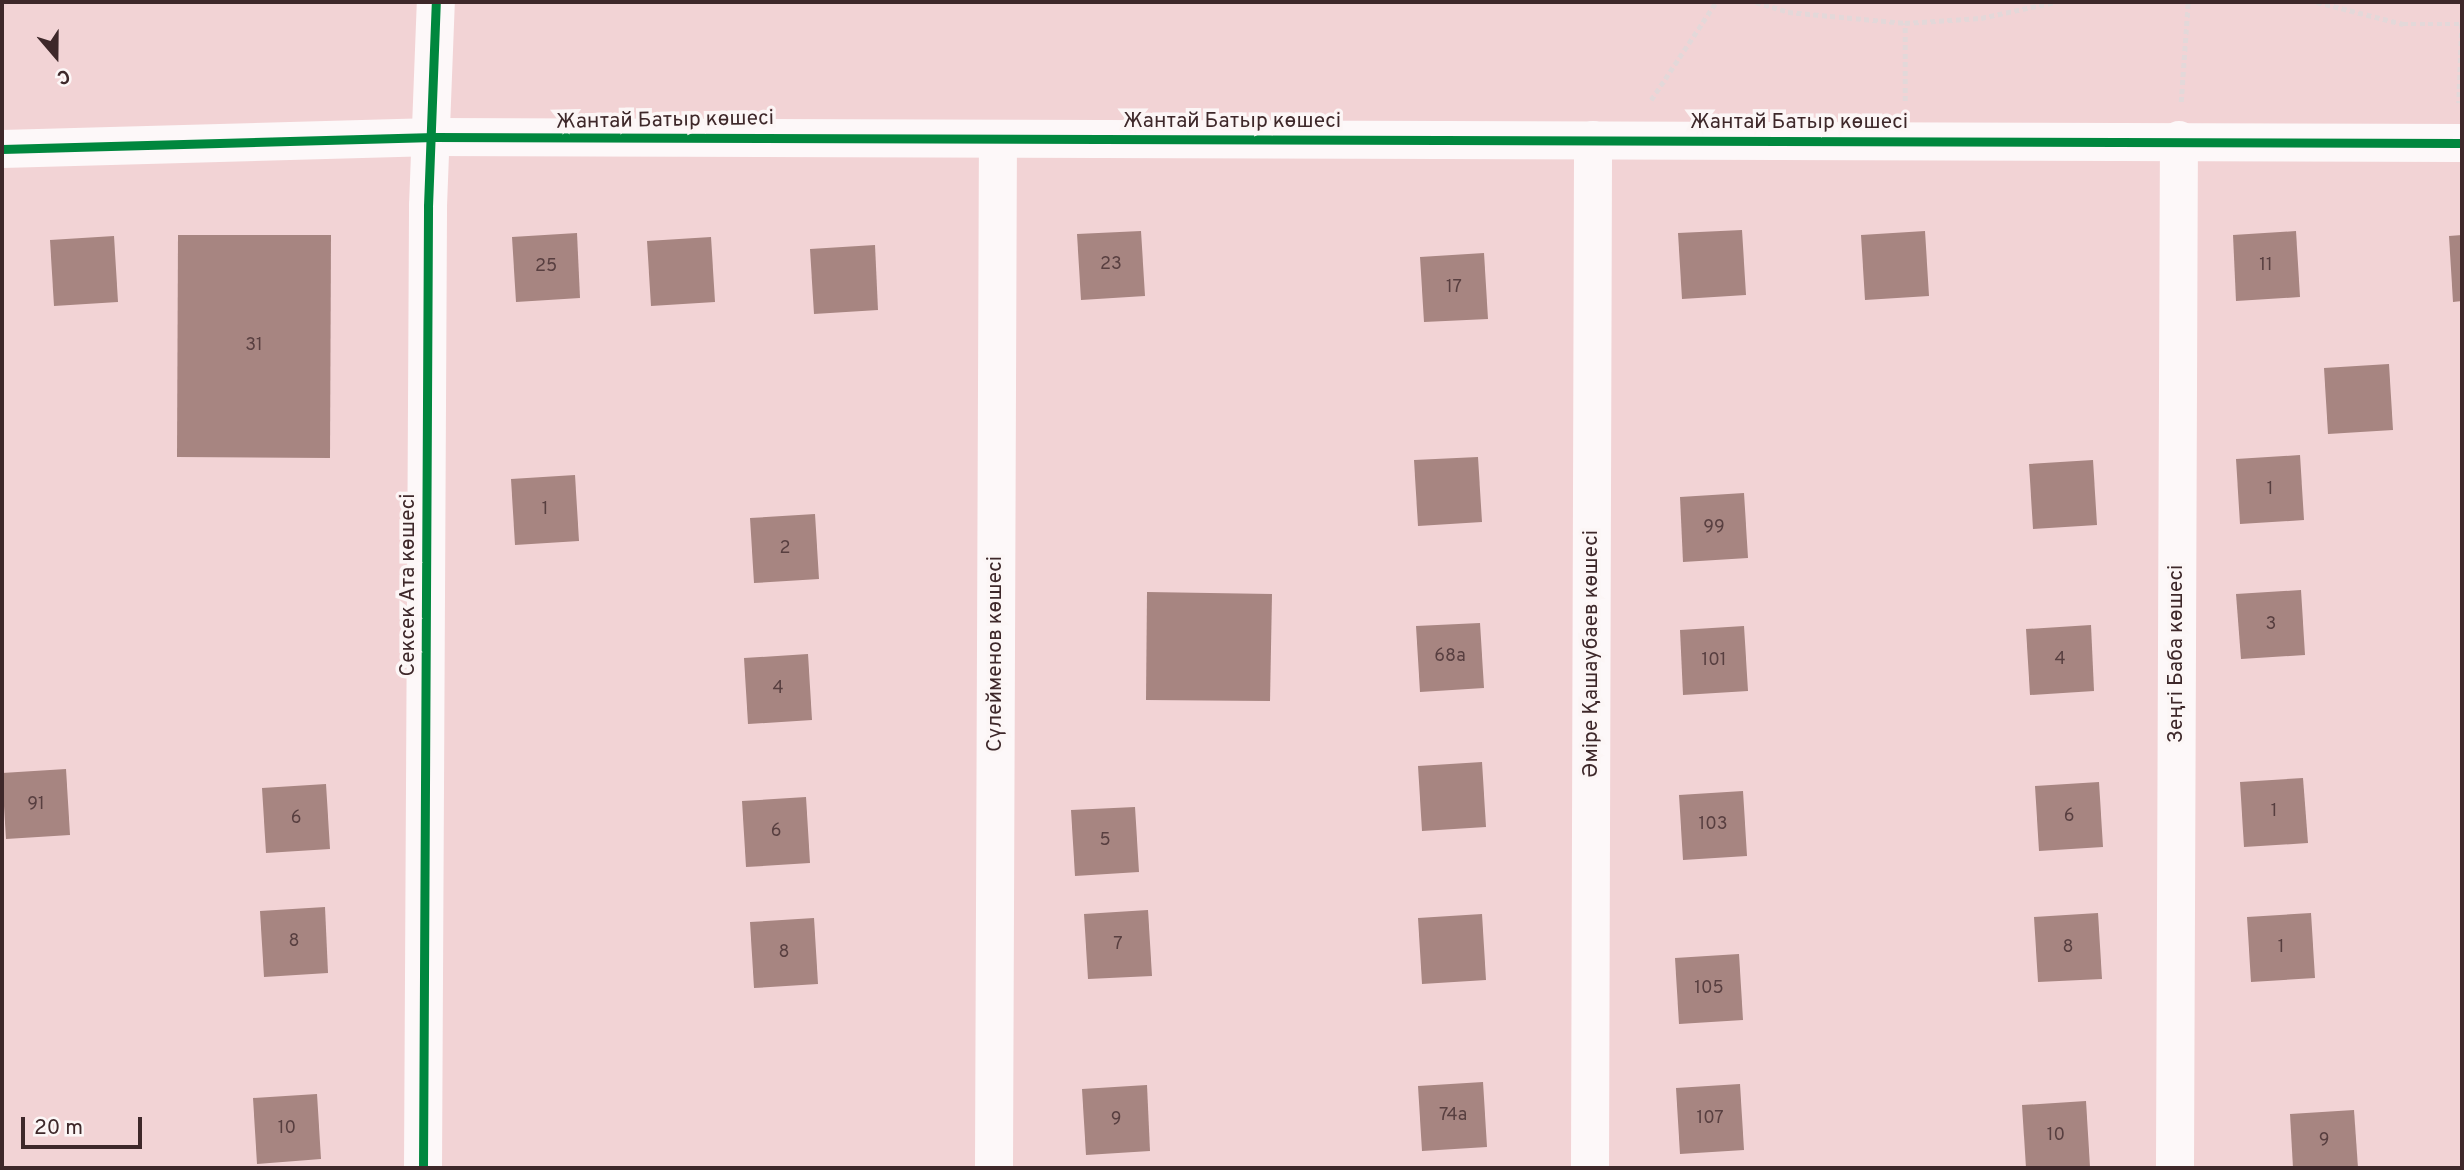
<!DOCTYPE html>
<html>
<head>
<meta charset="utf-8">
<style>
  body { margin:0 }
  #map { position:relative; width:2464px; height:1170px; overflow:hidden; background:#f2d3d5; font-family:Overpass,sans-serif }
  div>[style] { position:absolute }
  .building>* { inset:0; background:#a78581 }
  .path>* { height:4.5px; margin-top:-2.25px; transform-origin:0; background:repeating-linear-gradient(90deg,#e3d8d9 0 5px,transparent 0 8.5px) }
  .minor>* { height:38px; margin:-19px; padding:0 19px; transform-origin:19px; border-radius:19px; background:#fdf8f9 }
  .cycleway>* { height:9px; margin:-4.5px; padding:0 4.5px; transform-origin:4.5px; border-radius:4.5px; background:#00873e }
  span { translate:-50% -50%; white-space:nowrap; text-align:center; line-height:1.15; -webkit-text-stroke:7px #fcf6f6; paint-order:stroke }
  .number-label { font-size:18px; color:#583f40 }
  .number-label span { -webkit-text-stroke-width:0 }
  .street-label { font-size:21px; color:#3e282a }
  .frame { position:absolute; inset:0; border:4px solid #3e282a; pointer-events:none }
  .north { position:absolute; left:21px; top:21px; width:70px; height:70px; -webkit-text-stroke:5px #fcf6f6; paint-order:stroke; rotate:160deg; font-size:19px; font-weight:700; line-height:28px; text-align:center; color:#3e282a }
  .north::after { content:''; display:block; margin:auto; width:24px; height:32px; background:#3e282a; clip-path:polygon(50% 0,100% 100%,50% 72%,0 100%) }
  .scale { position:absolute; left:21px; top:1117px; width:121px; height:32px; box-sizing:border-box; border:4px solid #3e282a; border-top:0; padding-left:9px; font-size:21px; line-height:24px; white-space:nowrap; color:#3e282a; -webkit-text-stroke:5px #fcf6f6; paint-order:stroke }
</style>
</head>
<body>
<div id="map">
  <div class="building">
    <i style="clip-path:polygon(1742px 230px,1746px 295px,1682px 299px,1678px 233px)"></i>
    <i style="clip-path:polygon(1141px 231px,1145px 296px,1081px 300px,1077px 234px)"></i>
    <i style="clip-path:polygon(1925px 231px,1929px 296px,1865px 300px,1861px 235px)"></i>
    <i style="clip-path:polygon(2296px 231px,2300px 297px,2236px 301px,2233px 235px)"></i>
    <i style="clip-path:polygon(577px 233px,580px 298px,516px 302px,512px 237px)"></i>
    <i style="clip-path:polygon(178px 235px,331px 235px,330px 458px,177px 457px)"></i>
    <i style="clip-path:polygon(2462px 235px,2462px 301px,2453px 302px,2449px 236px)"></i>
    <i style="clip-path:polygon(114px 236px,118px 302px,54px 306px,50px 240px)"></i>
    <i style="clip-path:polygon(711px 237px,715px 302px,651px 306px,647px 241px)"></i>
    <i style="clip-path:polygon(875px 245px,878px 310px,814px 314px,810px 249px)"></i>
    <i style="clip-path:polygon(1484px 253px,1488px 319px,1424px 322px,1420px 257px)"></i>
    <i style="clip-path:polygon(2389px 364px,2393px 430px,2328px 434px,2324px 368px)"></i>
    <i style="clip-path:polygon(2300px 455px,2304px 520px,2240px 524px,2236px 459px)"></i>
    <i style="clip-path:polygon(1478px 457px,1482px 522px,1418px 526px,1414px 460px)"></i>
    <i style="clip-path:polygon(2093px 460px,2097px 525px,2033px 529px,2029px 464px)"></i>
    <i style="clip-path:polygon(575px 475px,579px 541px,515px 545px,511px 479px)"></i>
    <i style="clip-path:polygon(1744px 493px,1748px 558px,1683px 562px,1680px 497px)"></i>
    <i style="clip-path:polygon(815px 514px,819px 579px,754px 583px,750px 518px)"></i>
    <i style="clip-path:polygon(2301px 590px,2305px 655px,2241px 659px,2236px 594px)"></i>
    <i style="clip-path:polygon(1147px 592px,1272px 594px,1270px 701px,1146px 700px)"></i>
    <i style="clip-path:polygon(1480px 623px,1484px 688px,1420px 692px,1416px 626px)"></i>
    <i style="clip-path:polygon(2091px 625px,2094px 691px,2030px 695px,2026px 629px)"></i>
    <i style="clip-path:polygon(1744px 626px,1748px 691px,1683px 695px,1680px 630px)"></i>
    <i style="clip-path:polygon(808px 654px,812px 720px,748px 724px,744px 658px)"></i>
    <i style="clip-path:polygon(1482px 762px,1486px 827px,1422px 831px,1418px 766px)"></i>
    <i style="clip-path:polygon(66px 769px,70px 835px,6px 839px,2px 773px)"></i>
    <i style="clip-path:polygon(2303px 778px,2308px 843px,2244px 847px,2240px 782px)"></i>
    <i style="clip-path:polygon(2099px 782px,2103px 847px,2039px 851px,2035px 786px)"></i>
    <i style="clip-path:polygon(326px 784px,330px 849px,266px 853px,262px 788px)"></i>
    <i style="clip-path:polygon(1743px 791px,1747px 856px,1683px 860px,1679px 795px)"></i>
    <i style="clip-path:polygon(806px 797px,810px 863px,746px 867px,742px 801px)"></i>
    <i style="clip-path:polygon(1135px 807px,1139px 872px,1075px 876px,1071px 810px)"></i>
    <i style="clip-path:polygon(325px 907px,328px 973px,264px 977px,260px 911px)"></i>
    <i style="clip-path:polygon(1148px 910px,1152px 976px,1088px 979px,1084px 914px)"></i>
    <i style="clip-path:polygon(2098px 913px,2102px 979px,2038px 982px,2034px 917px)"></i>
    <i style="clip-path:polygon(2311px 913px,2315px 978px,2251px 982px,2247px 917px)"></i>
    <i style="clip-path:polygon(1482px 914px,1486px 980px,1422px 984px,1418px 918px)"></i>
    <i style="clip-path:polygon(814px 918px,818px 984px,754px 988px,750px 922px)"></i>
    <i style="clip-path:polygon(1739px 954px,1743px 1020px,1679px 1024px,1675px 958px)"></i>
    <i style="clip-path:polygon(1483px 1082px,1487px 1147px,1422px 1151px,1418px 1086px)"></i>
    <i style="clip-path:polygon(1740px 1084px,1744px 1150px,1680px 1154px,1676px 1088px)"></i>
    <i style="clip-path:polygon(1147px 1085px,1150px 1151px,1086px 1155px,1082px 1089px)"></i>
    <i style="clip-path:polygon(317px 1094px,321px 1159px,257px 1164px,253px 1098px)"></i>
    <i style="clip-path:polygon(2086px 1101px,2090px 1167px,2026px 1168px,2022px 1105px)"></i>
    <i style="clip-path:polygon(2354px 1110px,2358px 1168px,2293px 1168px,2290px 1114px)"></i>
  </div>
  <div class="path">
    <i style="left:1756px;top:2px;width:34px;rotate:17deg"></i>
    <i style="left:1788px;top:12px;width:118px;rotate:5.4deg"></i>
    <i style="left:2317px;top:2px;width:89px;rotate:14.3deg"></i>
    <i style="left:2403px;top:24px;width:59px"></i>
    <i style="left:2462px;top:24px;width:79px;rotate:92.2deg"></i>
    <i style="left:1651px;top:100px;width:118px;rotate:-56.4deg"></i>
    <i style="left:1905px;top:101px;width:78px;rotate:-90deg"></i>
    <i style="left:1905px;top:23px;width:76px;rotate:-3.8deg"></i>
    <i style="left:1981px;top:18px;width:76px;rotate:-12.2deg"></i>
    <i style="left:2181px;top:102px;width:100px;rotate:-86deg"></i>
  </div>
  <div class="minor">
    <i style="left:2px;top:149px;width:432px;rotate:-1.6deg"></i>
    <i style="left:434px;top:137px;width:2028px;rotate:0.17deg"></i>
    <i style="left:423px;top:1168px;width:962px;rotate:-89.7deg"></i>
    <i style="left:428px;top:206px;width:204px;rotate:-87.8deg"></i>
    <i style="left:994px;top:1168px;width:1028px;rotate:-89.78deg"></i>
    <i style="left:1590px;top:1168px;width:1028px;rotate:-89.83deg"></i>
    <i style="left:2175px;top:1168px;width:1028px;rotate:-89.78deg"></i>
  </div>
  <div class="cycleway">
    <i style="left:2px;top:149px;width:432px;rotate:-1.6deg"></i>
    <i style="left:434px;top:137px;width:2028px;rotate:0.17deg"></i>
    <i style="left:423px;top:1168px;width:962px;rotate:-89.7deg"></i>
    <i style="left:428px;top:206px;width:204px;rotate:-87.8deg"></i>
  </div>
  <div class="number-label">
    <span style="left:1111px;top:265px">23</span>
    <span style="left:2266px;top:266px">11</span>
    <span style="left:546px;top:267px">25</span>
    <span style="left:1454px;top:288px">17</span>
    <span style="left:254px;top:346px">31</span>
    <span style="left:2270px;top:490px">1</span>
    <span style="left:545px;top:510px">1</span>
    <span style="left:1714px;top:528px">99</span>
    <span style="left:785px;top:549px">2</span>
    <span style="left:2271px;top:625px">3</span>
    <span style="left:1450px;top:657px">68а</span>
    <span style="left:2060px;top:660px">4</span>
    <span style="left:1714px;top:661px">101</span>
    <span style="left:778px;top:689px">4</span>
    <span style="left:36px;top:805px">91</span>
    <span style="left:2274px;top:812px">1</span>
    <span style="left:2069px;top:817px">6</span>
    <span style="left:296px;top:819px">6</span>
    <span style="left:1713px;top:825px">103</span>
    <span style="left:776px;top:832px">6</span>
    <span style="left:1105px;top:841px">5</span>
    <span style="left:294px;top:942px">8</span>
    <span style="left:1118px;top:945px">7</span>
    <span style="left:2068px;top:948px">8</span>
    <span style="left:2281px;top:948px">1</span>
    <span style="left:784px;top:953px">8</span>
    <span style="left:1709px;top:989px">105</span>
    <span style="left:1453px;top:1116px">74а</span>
    <span style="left:1710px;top:1119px">107</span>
    <span style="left:1116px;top:1120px">9</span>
    <span style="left:287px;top:1129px">10</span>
    <span style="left:2056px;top:1136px">10</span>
    <span style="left:2324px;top:1141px">9</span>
  </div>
  <div class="street-label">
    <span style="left:665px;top:121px;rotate:-1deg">Жантай Батыр көшесі</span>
    <span style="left:1232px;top:122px">Жантай Батыр көшесі</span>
    <span style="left:1799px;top:123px">Жантай Батыр көшесі</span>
    <span style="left:409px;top:585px;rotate:-90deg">Сексек Ата көшесі</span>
    <span style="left:996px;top:654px;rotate:-90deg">Сүлейменов көшесі</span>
    <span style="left:1592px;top:654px;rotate:-90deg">Әміре Қашаубаев көшесі</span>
    <span style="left:2177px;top:654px;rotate:-90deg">Зеңгі Баба көшесі</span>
  </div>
  <div class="frame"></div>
  <div class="north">С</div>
  <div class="scale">20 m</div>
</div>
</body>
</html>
